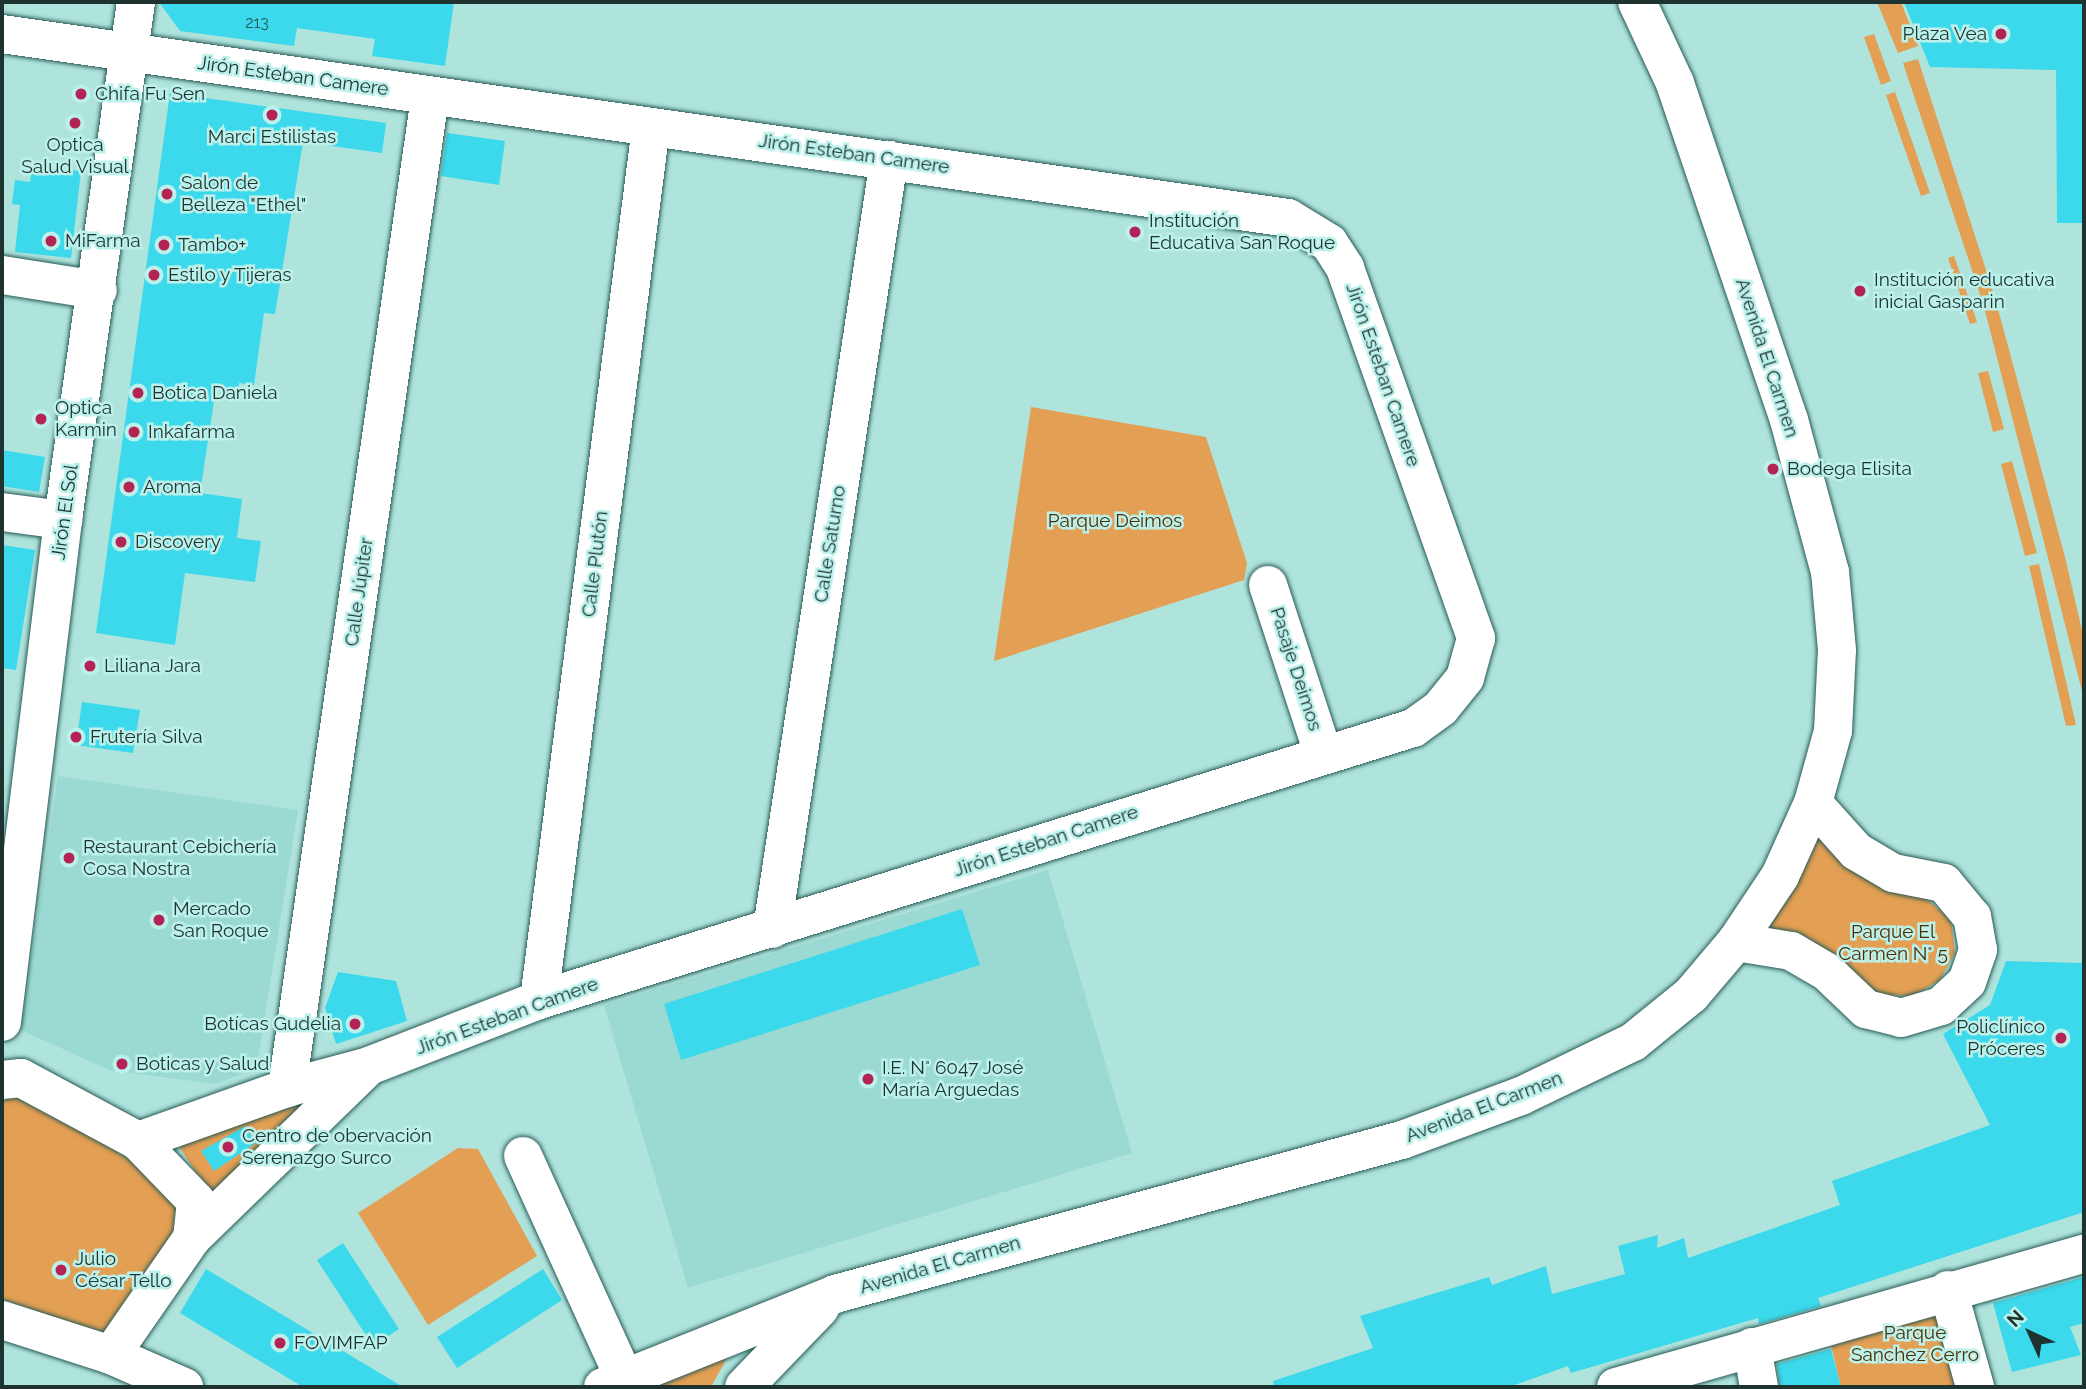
<!DOCTYPE html>
<html>
<head>
<meta charset="utf-8">
<style>
  body { margin:0 }
  #map { position:relative; width:2086px; height:1389px; overflow:hidden; background:#afe4dd; font-family:Raleway,sans-serif }
  div>[style] { position:absolute }
  .built>* { inset:0; background:#9bdad2 }
  .green>* { inset:0; background:#e39f53 }
  .building>* { inset:0; background:#3cd8eb }
  .roads { filter:drop-shadow(0 0 2px #285a55) drop-shadow(0 0 2px #285a55) }
  .street>* { height:38px; margin:-19px; padding:0 19px; transform-origin:19px; border-radius:19px; background:#fff }
  .primary>* { height:38px; margin:-19px; padding:0 19px; transform-origin:19px; border-radius:19px; background:#fff }
  .dots>* { width:19px; height:19px; translate:-50% -50%; box-sizing:border-box; border:4px solid #bcf1eb; border-radius:50% }
  span { translate:-50% -50%; white-space:nowrap; text-align:center; line-height:1.15; -webkit-text-stroke:5px #bcf1eb; paint-order:stroke }
  .number-label { font-size:16px; color:#265c5f }
  .number-label span { -webkit-text-stroke-width:0 }
  .poi-label { font-size:19px; color:#1e3330 }
  .right { translate:-100% -50%; text-align:right }
  .left { translate:0 -50%; text-align:left }
  .street-label { font-size:19px; color:#1e3330 }
  .park-label { font-size:19px; color:#502d00 }
  .frame { position:absolute; inset:0; border:4px solid #1e3330; pointer-events:none }
  .north { position:absolute; left:1995px; top:1298px; width:70px; height:70px; -webkit-text-stroke:5px #bcf1eb; paint-order:stroke; rotate:315deg; font-size:19px; font-weight:700; line-height:28px; text-align:center; color:#1e3330 }
  .north::after { content:''; display:block; margin:auto; width:24px; height:32px; background:#1e3330; clip-path:polygon(50% 0,100% 100%,50% 72%,0 100%) }
</style>
</head>
<body>
<div id="map">
  <div class="built">
    <i style="clip-path:polygon(58px 776px,298px 810px,258px 1059px,244px 1073px,215px 1084px,109px 1070px,21px 1030px)"></i>
    <i style="clip-path:polygon(1048px 870px,1132px 1153px,688px 1288px,604px 1005px)"></i>
  </div>
  <div class="green">
    <i style="clip-path:polygon(1877px 2px,1901px 2px,1918px 46px,1898px 53px)"></i>
    <i style="clip-path:polygon(1874px 34px,1891px 81px,1881px 85px,1864px 37px)"></i>
    <i style="clip-path:polygon(1918px 59px,1995px 298px,2065px 557px,2084px 639px,2084px 699px,1983px 303px,1903px 63px)"></i>
    <i style="clip-path:polygon(1895px 92px,1930px 193px,1921px 196px,1886px 95px)"></i>
    <i style="clip-path:polygon(1954px 256px,1977px 322px,1970px 324px,1948px 258px)"></i>
    <i style="clip-path:polygon(1988px 371px,2004px 429px,1993px 432px,1978px 373px)"></i>
    <i style="clip-path:polygon(1031px 407px,1206px 437px,1247px 563px,1244px 580px,994px 661px)"></i>
    <i style="clip-path:polygon(2012px 461px,2037px 553px,2025px 556px,2001px 464px)"></i>
    <i style="clip-path:polygon(2039px 564px,2076px 725px,2066px 726px,2029px 566px)"></i>
    <i style="clip-path:polygon(1826px 837px,1927px 899px,1951px 920px,1955px 953px,1940px 980px,1913px 996px,1882px 995px,1767px 934px,1765px 923px,1814px 841px)"></i>
    <i style="clip-path:polygon(321px 1092px,211px 1195px,180px 1148px,183px 1142px)"></i>
    <i style="clip-path:polygon(11px 1095px,28px 1095px,150px 1173px,181px 1208px,176px 1229px,104px 1334px,2px 1299px,2px 1103px)"></i>
    <i style="clip-path:polygon(458px 1148px,478px 1149px,537px 1256px,428px 1325px,358px 1213px)"></i>
    <i style="clip-path:polygon(1948px 1290px,1975px 1387px,1841px 1387px,1826px 1325px)"></i>
    <i style="clip-path:polygon(724px 1352px,727px 1358px,711px 1387px,615px 1387px)"></i>
  </div>
  <div class="building">
    <i style="clip-path:polygon(159px 2px,454px 2px,445px 66px,372px 56px,375px 39px,297px 28px,294px 46px,180px 31px)"></i>
    <i style="clip-path:polygon(1904px 2px,2084px 2px,2084px 223px,2057px 223px,2056px 70px,1930px 67px)"></i>
    <i style="clip-path:polygon(170px 93px,386px 123px,382px 153px,303px 142px,275px 314px,264px 313px,254px 385px,239px 383px,238px 391px,216px 388px,200px 493px,242px 499px,237px 538px,261px 541px,255px 582px,185px 573px,175px 645px,96px 633px)"></i>
    <i style="clip-path:polygon(447px 133px,505px 141px,499px 185px,441px 176px)"></i>
    <i style="clip-path:polygon(32px 167px,81px 171px,71px 258px,15px 252px,20px 205px,12px 204px,15px 180px,30px 182px)"></i>
    <i style="clip-path:polygon(2px 450px,45px 457px,39px 492px,2px 486px)"></i>
    <i style="clip-path:polygon(2px 545px,35px 550px,16px 670px,2px 668px)"></i>
    <i style="clip-path:polygon(82px 702px,140px 710px,133px 753px,76px 745px)"></i>
    <i style="clip-path:polygon(962px 909px,980px 965px,681px 1060px,664px 1004px)"></i>
    <i style="clip-path:polygon(2006px 961px,2084px 963px,2084px 1212px,1818px 1298px,1821px 1306px,1759px 1324px,1758px 1318px,1571px 1373px,1568px 1366px,1509px 1387px,1274px 1387px,1273px 1381px,1373px 1348px,1360px 1316px,1489px 1277px,1492px 1285px,1546px 1266px,1552px 1294px,1625px 1274px,1618px 1246px,1658px 1235px,1657px 1248px,1684px 1238px,1688px 1258px,1840px 1205px,1832px 1181px,1990px 1125px,1943px 1034px,1990px 1005px)"></i>
    <i style="clip-path:polygon(338px 972px,396px 981px,407px 1021px,336px 1044px,325px 1008px)"></i>
    <i style="clip-path:polygon(245px 1126px,256px 1143px,214px 1171px,201px 1151px)"></i>
    <i style="clip-path:polygon(343px 1243px,399px 1329px,373px 1346px,317px 1260px)"></i>
    <i style="clip-path:polygon(206px 1269px,403px 1387px,303px 1387px,180px 1313px)"></i>
    <i style="clip-path:polygon(543px 1269px,562px 1300px,457px 1368px,437px 1337px)"></i>
    <i style="clip-path:polygon(2084px 1277px,2084px 1323px,2070px 1327px,2081px 1355px,2012px 1372px,1993px 1303px)"></i>
    <i style="clip-path:polygon(1831px 1349px,1841px 1387px,1780px 1387px,1777px 1364px)"></i>
  </div>
  <div class="roads">
    <div class="street">
      <i style="left:2px;top:34px;width:1299px;rotate:8.14deg"></i>
      <i style="left:1288px;top:218px;width:48px;rotate:31.4deg"></i>
      <i style="left:1329px;top:243px;width:30px;rotate:57deg"></i>
      <i style="left:1345px;top:268px;width:393px;rotate:70.5deg"></i>
      <i style="left:1476px;top:638px;width:41px;rotate:105.4deg"></i>
      <i style="left:1465px;top:678px;width:38px;rotate:129deg"></i>
      <i style="left:1441px;top:708px;width:34px;rotate:144deg"></i>
      <i style="left:1413px;top:728px;width:915px;rotate:162.71deg"></i>
      <i style="left:539px;top:1000px;width:182px;rotate:158.8deg"></i>
      <i style="left:369px;top:1066px;width:85px;rotate:165deg"></i>
      <i style="left:287px;top:1088px;width:158px;rotate:160.4deg"></i>
      <i style="left:2px;top:275px;width:97px;rotate:8.9deg"></i>
      <i style="left:2px;top:512px;width:62px;rotate:7.5deg"></i>
      <i style="left:1268px;top:585px;width:177px;rotate:71.9deg"></i>
      <i style="left:772px;top:929px;width:778px;rotate:-81.35deg"></i>
      <i style="left:1736px;top:942px;width:56px;rotate:9.3deg"></i>
      <i style="left:1791px;top:951px;width:42px;rotate:30.3deg"></i>
      <i style="left:1827px;top:972px;width:54px;rotate:43.5deg"></i>
      <i style="left:1866px;top:1009px;width:36px;rotate:14deg"></i>
      <i style="left:1901px;top:1018px;width:42px;rotate:-16.7deg"></i>
      <i style="left:1941px;top:1006px;width:35px;rotate:-43deg"></i>
      <i style="left:1967px;top:982px;width:34px;rotate:-71deg"></i>
      <i style="left:1978px;top:950px;width:34px;rotate:-100deg"></i>
      <i style="left:1972px;top:917px;width:44px;rotate:-129.5deg"></i>
      <i style="left:1944px;top:883px;width:52px;rotate:-168.9deg"></i>
      <i style="left:1893px;top:873px;width:43px;rotate:-149.3deg"></i>
      <i style="left:1856px;top:851px;width:64px;rotate:-131.9deg"></i>
      <i style="left:539px;top:1000px;width:880px;rotate:-82.69deg"></i>
      <i style="left:2px;top:1022px;width:506px;rotate:-83.07deg"></i>
      <i style="left:63px;top:520px;width:523px;rotate:-81.98deg"></i>
      <i style="left:2px;top:1080px;width:19px;rotate:-6deg"></i>
      <i style="left:21px;top:1078px;width:133px;rotate:28.3deg"></i>
      <i style="left:138px;top:1141px;width:83px;rotate:46deg"></i>
      <i style="left:196px;top:1201px;width:37px;rotate:96deg"></i>
      <i style="left:192px;top:1238px;width:142px;rotate:124.7deg"></i>
      <i style="left:287px;top:1088px;width:1001px;rotate:-81.79deg"></i>
      <i style="left:523px;top:1156px;width:241px;rotate:65.5deg"></i>
      <i style="left:192px;top:1238px;width:243px;rotate:-44.2deg"></i>
      <i style="left:1948px;top:1290px;width:101px;rotate:74.4deg"></i>
      <i style="left:1752px;top:1347px;width:41px;rotate:80.1deg"></i>
      <i style="left:603px;top:1387px;width:250px;rotate:-21.8deg"></i>
      <i style="left:835px;top:1294px;width:588px;rotate:-15.2deg"></i>
      <i style="left:1402px;top:1140px;width:127px;rotate:-20.3deg"></i>
      <i style="left:1521px;top:1096px;width:124px;rotate:-25.7deg"></i>
      <i style="left:1633px;top:1042px;width:75px;rotate:-39deg"></i>
      <i style="left:1691px;top:995px;width:70px;rotate:-49.7deg"></i>
      <i style="left:1736px;top:942px;width:79px;rotate:-56.3deg"></i>
      <i style="left:1780px;top:876px;width:80px;rotate:-65.7deg"></i>
      <i style="left:1813px;top:803px;width:75px;rotate:-74.5deg"></i>
      <i style="left:1833px;top:731px;width:81px;rotate:-87.2deg"></i>
      <i style="left:1837px;top:650px;width:78px;rotate:-95.1deg"></i>
      <i style="left:1830px;top:572px;width:157px;rotate:-105.1deg"></i>
      <i style="left:1789px;top:420px;width:356px;rotate:-108.7deg"></i>
      <i style="left:1675px;top:83px;width:89px;rotate:-115.1deg"></i>
      <i style="left:744px;top:1387px;width:110px;rotate:-46.1deg"></i>
      <i style="left:1616px;top:1387px;width:487px;rotate:-15.9deg"></i>
    </div>
    <div class="primary">
      <i style="left:2px;top:1320px;width:114px;rotate:17.8deg"></i>
      <i style="left:111px;top:1355px;width:80px;rotate:23.7deg"></i>
    </div>
  </div>
  <div class="dots">
    <i style="left:2001px;top:34px;background:#b32455"></i>
    <i style="left:81px;top:94px;background:#b32455"></i>
    <i style="left:272px;top:115px;background:#b32455"></i>
    <i style="left:75px;top:123px;background:#b32455"></i>
    <i style="left:167px;top:194px;background:#b32455"></i>
    <i style="left:1135px;top:232px;background:#b32455"></i>
    <i style="left:51px;top:241px;background:#b32455"></i>
    <i style="left:164px;top:245px;background:#b32455"></i>
    <i style="left:154px;top:275px;background:#b32455"></i>
    <i style="left:1860px;top:291px;background:#b32455"></i>
    <i style="left:138px;top:393px;background:#b32455"></i>
    <i style="left:41px;top:419px;background:#b32455"></i>
    <i style="left:134px;top:432px;background:#b32455"></i>
    <i style="left:1773px;top:469px;background:#b32455"></i>
    <i style="left:129px;top:487px;background:#b32455"></i>
    <i style="left:121px;top:542px;background:#b32455"></i>
    <i style="left:90px;top:666px;background:#b32455"></i>
    <i style="left:76px;top:737px;background:#b32455"></i>
    <i style="left:69px;top:858px;background:#b32455"></i>
    <i style="left:159px;top:920px;background:#b32455"></i>
    <i style="left:355px;top:1024px;background:#b32455"></i>
    <i style="left:2061px;top:1038px;background:#b32455"></i>
    <i style="left:122px;top:1064px;background:#b32455"></i>
    <i style="left:868px;top:1079px;background:#b32455"></i>
    <i style="left:228px;top:1147px;background:#b32455"></i>
    <i style="left:61px;top:1270px;background:#b32455"></i>
    <i style="left:280px;top:1343px;background:#b32455"></i>
  </div>
  <div class="number-label">
    <span style="left:257px;top:23px">213</span>
  </div>
  <div class="poi-label">
    <span class="right" style="left:1987px;top:34px">Plaza Vea</span>
    <span class="left" style="left:95px;top:94px">Chifa Fu Sen</span>
    <span style="left:272px;top:137px">Marci Estilistas</span>
    <span style="left:75px;top:156px">Optica<br>Salud Visual</span>
    <span class="left" style="left:181px;top:194px">Salon de<br>Belleza "Ethel"</span>
    <span class="left" style="left:1149px;top:232px">Institución<br>Educativa San Roque</span>
    <span class="left" style="left:65px;top:241px">MiFarma</span>
    <span class="left" style="left:178px;top:245px">Tambo+</span>
    <span class="left" style="left:168px;top:275px">Estilo y Tijeras</span>
    <span class="left" style="left:1874px;top:291px">Institución educativa<br>inicial Gasparin</span>
    <span class="left" style="left:152px;top:393px">Botica Daniela</span>
    <span class="left" style="left:55px;top:419px">Optica<br>Karmin</span>
    <span class="left" style="left:148px;top:432px">Inkafarma</span>
    <span class="left" style="left:1787px;top:469px">Bodega Elisita</span>
    <span class="left" style="left:143px;top:487px">Aroma</span>
    <span class="left" style="left:135px;top:542px">Discovery</span>
    <span class="left" style="left:104px;top:666px">Liliana Jara</span>
    <span class="left" style="left:90px;top:737px">Frutería Silva</span>
    <span class="left" style="left:83px;top:858px">Restaurant Cebichería<br>Cosa Nostra</span>
    <span class="left" style="left:173px;top:920px">Mercado<br>San Roque</span>
    <span class="right" style="left:341px;top:1024px">Botícas Gudelia</span>
    <span class="right" style="left:2045px;top:1038px">Policlínico<br>Próceres</span>
    <span class="left" style="left:136px;top:1064px">Boticas y Salud</span>
    <span class="left" style="left:882px;top:1079px">I.E. N° 6047 José<br>María Arguedas</span>
    <span class="left" style="left:242px;top:1147px">Centro de obervación<br>Serenazgo Surco</span>
    <span class="left" style="left:75px;top:1270px">Julio<br>César Tello</span>
    <span class="left" style="left:294px;top:1343px">FOVIMFAP</span>
  </div>
  <div class="street-label">
    <span style="left:293px;top:76px;rotate:8deg">Jirón Esteban Camere</span>
    <span style="left:854px;top:154px;rotate:8deg">Jirón Esteban Camere</span>
    <span style="left:1767px;top:358px;rotate:72deg">Avenida El Carmen</span>
    <span style="left:1383px;top:375px;rotate:71deg">Jirón Esteban Camere</span>
    <span style="left:65px;top:512px;rotate:-82deg">Jirón El Sol</span>
    <span style="left:830px;top:544px;rotate:-81deg">Calle Saturno</span>
    <span style="left:595px;top:564px;rotate:-83deg">Calle Plutón</span>
    <span style="left:359px;top:592px;rotate:-82deg">Calle Júpiter</span>
    <span style="left:1296px;top:669px;rotate:72deg">Pasaje Deimos</span>
    <span style="left:1046px;top:841px;rotate:-18deg">Jirón Esteban Camere</span>
    <span style="left:507px;top:1016px;rotate:-20deg">Jirón Esteban Camere</span>
    <span style="left:1484px;top:1107px;rotate:-21deg">Avenida El Carmen</span>
    <span style="left:940px;top:1265px;rotate:-16deg">Avenida El Carmen</span>
  </div>
  <div class="park-label">
    <span style="left:1115px;top:521px">Parque Deimos</span>
    <span style="left:1893px;top:943px">Parque El<br>Carmen N° 5</span>
    <span style="left:1915px;top:1344px">Parque<br>Sanchez Cerro</span>
  </div>
  <div class="frame"></div>
  <div class="north">N</div>
</div>
</body>
</html>
